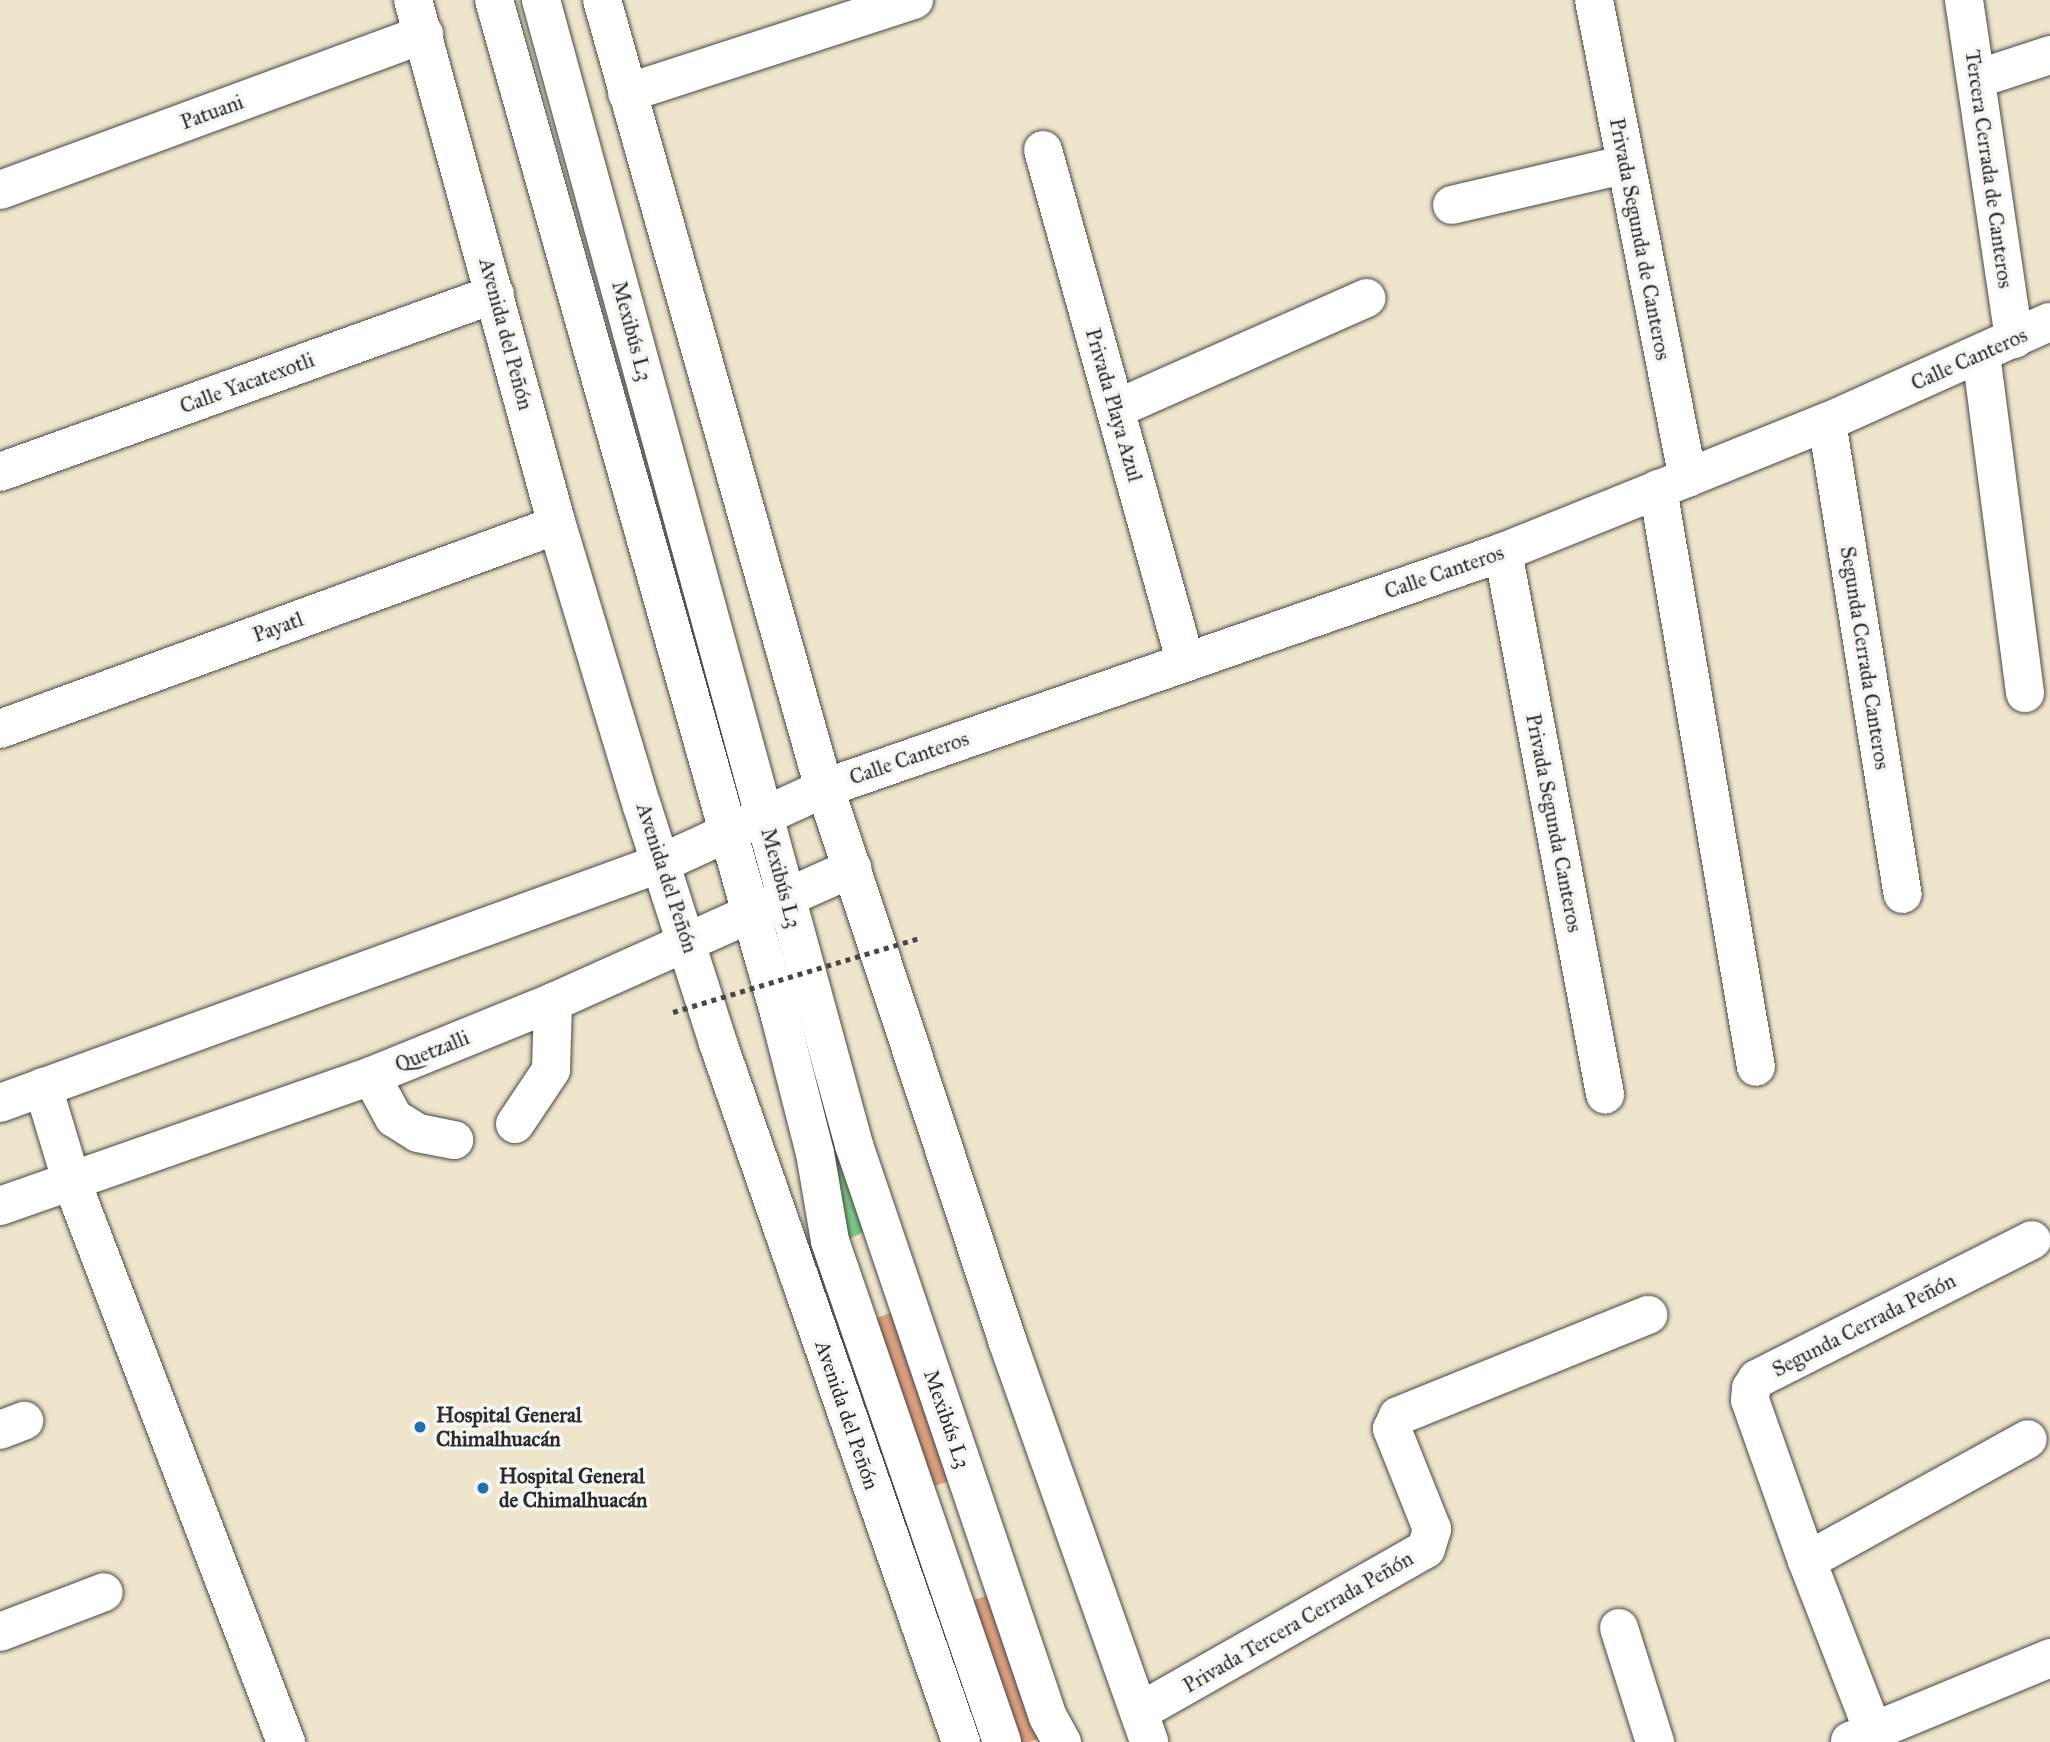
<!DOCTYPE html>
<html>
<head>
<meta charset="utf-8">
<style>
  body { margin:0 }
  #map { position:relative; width:2050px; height:1742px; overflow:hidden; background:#efe5cc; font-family:"IM FELL Great Primer",serif }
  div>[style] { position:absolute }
  .green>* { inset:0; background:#7bc887 }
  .building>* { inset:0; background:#dc9e7f }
  .roads { filter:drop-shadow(0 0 2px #484743) drop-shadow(0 0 2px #484743) }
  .minor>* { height:38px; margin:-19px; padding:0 19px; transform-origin:19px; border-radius:19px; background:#fff }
  .major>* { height:38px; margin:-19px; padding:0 19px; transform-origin:19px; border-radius:19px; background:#fff }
  .path-bridge>* { height:4.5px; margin-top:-2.25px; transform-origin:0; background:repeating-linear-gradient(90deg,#484743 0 5px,transparent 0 10px) }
  .dots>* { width:19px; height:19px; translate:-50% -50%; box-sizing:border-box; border:4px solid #f6f6f2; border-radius:50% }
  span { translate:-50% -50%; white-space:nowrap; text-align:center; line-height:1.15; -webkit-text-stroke:7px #f6f6f2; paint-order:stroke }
  .street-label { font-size:21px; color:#2b2b2b }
  .poi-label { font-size:21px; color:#2b2b2b; font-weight:700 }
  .left { translate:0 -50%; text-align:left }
</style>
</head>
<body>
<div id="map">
  <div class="green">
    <i style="clip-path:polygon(789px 954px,872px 1228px,843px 1242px)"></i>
  </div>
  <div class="building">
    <i style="clip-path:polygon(893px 1312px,949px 1481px,923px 1490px,866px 1322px)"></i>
    <i style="clip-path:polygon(989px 1595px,1038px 1739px,1029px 1742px,1009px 1742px,962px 1604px)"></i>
  </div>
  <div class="roads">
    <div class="minor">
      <i style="left:494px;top:0;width:1060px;rotate:74.28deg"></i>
      <i style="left:781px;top:1020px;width:137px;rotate:75.7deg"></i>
      <i style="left:815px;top:1153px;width:89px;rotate:80.3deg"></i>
      <i style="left:830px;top:1241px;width:530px;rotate:71.05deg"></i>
      <i style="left:541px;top:0;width:1187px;rotate:74.71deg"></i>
      <i style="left:854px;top:1145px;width:604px;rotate:71.27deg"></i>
      <i style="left:1048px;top:1717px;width:29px;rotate:61deg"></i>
      <i style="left:1594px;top:0;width:487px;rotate:78.9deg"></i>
      <i style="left:1964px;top:0;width:343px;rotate:81.6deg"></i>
      <i style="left:1977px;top:79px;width:77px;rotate:-18.2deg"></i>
      <i style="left:627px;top:93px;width:302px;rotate:-18deg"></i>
      <i style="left:1043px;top:150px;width:529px;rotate:74.44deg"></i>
      <i style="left:0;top:190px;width:452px;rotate:-20.2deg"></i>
      <i style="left:1452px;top:205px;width:176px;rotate:-13.2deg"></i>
      <i style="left:1981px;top:354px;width:342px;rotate:82.6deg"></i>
      <i style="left:1116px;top:409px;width:274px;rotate:-23.9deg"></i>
      <i style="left:1827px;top:422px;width:478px;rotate:80.9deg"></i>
      <i style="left:0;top:472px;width:526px;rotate:-19.78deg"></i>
      <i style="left:1658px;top:489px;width:586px;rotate:80.38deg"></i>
      <i style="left:1503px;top:552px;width:552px;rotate:79.34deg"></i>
      <i style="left:0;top:729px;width:593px;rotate:-20.12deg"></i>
      <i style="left:825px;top:788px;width:718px;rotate:-19.19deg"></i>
      <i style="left:1503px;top:552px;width:349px;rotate:-21.9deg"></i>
      <i style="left:1827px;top:422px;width:244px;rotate:-24.2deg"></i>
      <i style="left:371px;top:1076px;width:48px;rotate:61.3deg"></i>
      <i style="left:394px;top:1118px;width:28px;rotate:32deg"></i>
      <i style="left:418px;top:1133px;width:37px;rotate:11deg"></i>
      <i style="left:43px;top:1087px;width:97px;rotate:73.2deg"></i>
      <i style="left:71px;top:1180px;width:602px;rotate:69.07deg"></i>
      <i style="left:515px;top:1124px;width:65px;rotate:-56.3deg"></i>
      <i style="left:551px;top:1070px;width:68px;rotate:-88.3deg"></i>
      <i style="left:0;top:1430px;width:26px;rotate:-21deg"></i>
      <i style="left:1807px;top:1561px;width:252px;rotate:-28.9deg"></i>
      <i style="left:1619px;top:1628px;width:120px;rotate:72.5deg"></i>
      <i style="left:0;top:1632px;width:111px;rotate:-21deg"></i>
      <i style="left:1139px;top:1712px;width:330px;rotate:-29.6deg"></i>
      <i style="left:1426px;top:1549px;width:21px;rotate:-73deg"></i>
      <i style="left:1432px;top:1529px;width:108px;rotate:-111.8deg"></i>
      <i style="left:1392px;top:1429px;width:14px;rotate:-65deg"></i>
      <i style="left:1398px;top:1416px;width:270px;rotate:-22deg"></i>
      <i style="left:1873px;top:1731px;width:182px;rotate:-111.2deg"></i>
      <i style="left:1807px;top:1561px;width:171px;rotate:-109.5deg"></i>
      <i style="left:1750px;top:1400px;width:12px;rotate:-85deg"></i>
      <i style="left:1751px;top:1388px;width:11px;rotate:-56deg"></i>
      <i style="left:1757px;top:1379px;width:308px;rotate:-26.8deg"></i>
      <i style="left:1850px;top:1741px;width:217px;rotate:-22.5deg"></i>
    </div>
    <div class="major">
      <i style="left:413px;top:0;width:544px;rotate:74.66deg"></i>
      <i style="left:557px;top:525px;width:294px;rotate:73.2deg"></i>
      <i style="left:642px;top:806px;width:249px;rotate:72.2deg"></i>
      <i style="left:718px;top:1043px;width:740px;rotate:70.83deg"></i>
      <i style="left:602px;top:0;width:794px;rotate:74.28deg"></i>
      <i style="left:817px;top:764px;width:607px;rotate:71.74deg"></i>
      <i style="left:1007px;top:1340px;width:426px;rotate:70.5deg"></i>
      <i style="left:0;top:1103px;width:706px;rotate:-19.95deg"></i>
      <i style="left:664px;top:862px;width:177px;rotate:-24.7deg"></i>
      <i style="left:0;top:1206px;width:393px;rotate:-19.3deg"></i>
      <i style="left:371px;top:1076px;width:196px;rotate:-22.1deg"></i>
      <i style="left:553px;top:1002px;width:328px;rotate:-24.1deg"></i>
    </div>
  </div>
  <div class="path-bridge">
    <i style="left:673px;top:1012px;width:255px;rotate:-16.7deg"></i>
  </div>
  <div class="dots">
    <i style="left:420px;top:1427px;background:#1f6fb2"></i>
    <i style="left:483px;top:1488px;background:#1f6fb2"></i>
  </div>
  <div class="street-label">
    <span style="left:212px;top:112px;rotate:-20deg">Patuani</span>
    <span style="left:1989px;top:169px;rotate:82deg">Tercera Cerrada de Canteros</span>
    <span style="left:1640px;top:239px;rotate:79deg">Privada Segunda de Canteros</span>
    <span style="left:632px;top:331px;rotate:75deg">Mexibús L3</span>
    <span style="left:506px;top:334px;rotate:75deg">Avenida del Peñón</span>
    <span style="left:1969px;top:359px;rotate:-24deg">Calle Canteros</span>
    <span style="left:247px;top:383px;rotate:-20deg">Calle Yacatexotli</span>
    <span style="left:1114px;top:405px;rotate:74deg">Privada Playa Azul</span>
    <span style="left:1444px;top:572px;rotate:-19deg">Calle Canteros</span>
    <span style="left:278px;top:627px;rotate:-20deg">Payatl</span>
    <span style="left:1865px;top:658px;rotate:81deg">Segunda Cerrada Canteros</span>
    <span style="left:909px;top:758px;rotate:-19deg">Calle Canteros</span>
    <span style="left:1554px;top:823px;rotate:79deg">Privada Segunda Canteros</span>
    <span style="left:667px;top:878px;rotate:72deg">Avenida del Peñón</span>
    <span style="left:781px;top:878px;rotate:75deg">Mexibús L3</span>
    <span style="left:432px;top:1051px;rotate:-22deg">Quetzalli</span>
    <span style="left:1864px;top:1325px;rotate:-27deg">Segunda Cerrada Peñón</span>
    <span style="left:847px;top:1415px;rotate:71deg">Avenida del Peñón</span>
    <span style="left:947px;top:1419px;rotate:71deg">Mexibús L3</span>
    <span style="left:1298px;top:1622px;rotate:-30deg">Privada Tercera Cerrada Peñón</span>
  </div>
  <div class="poi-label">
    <span class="left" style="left:436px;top:1427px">Hospital General<br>Chimalhuacán</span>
    <span class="left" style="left:499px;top:1488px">Hospital General<br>de Chimalhuacán</span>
  </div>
</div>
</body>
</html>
